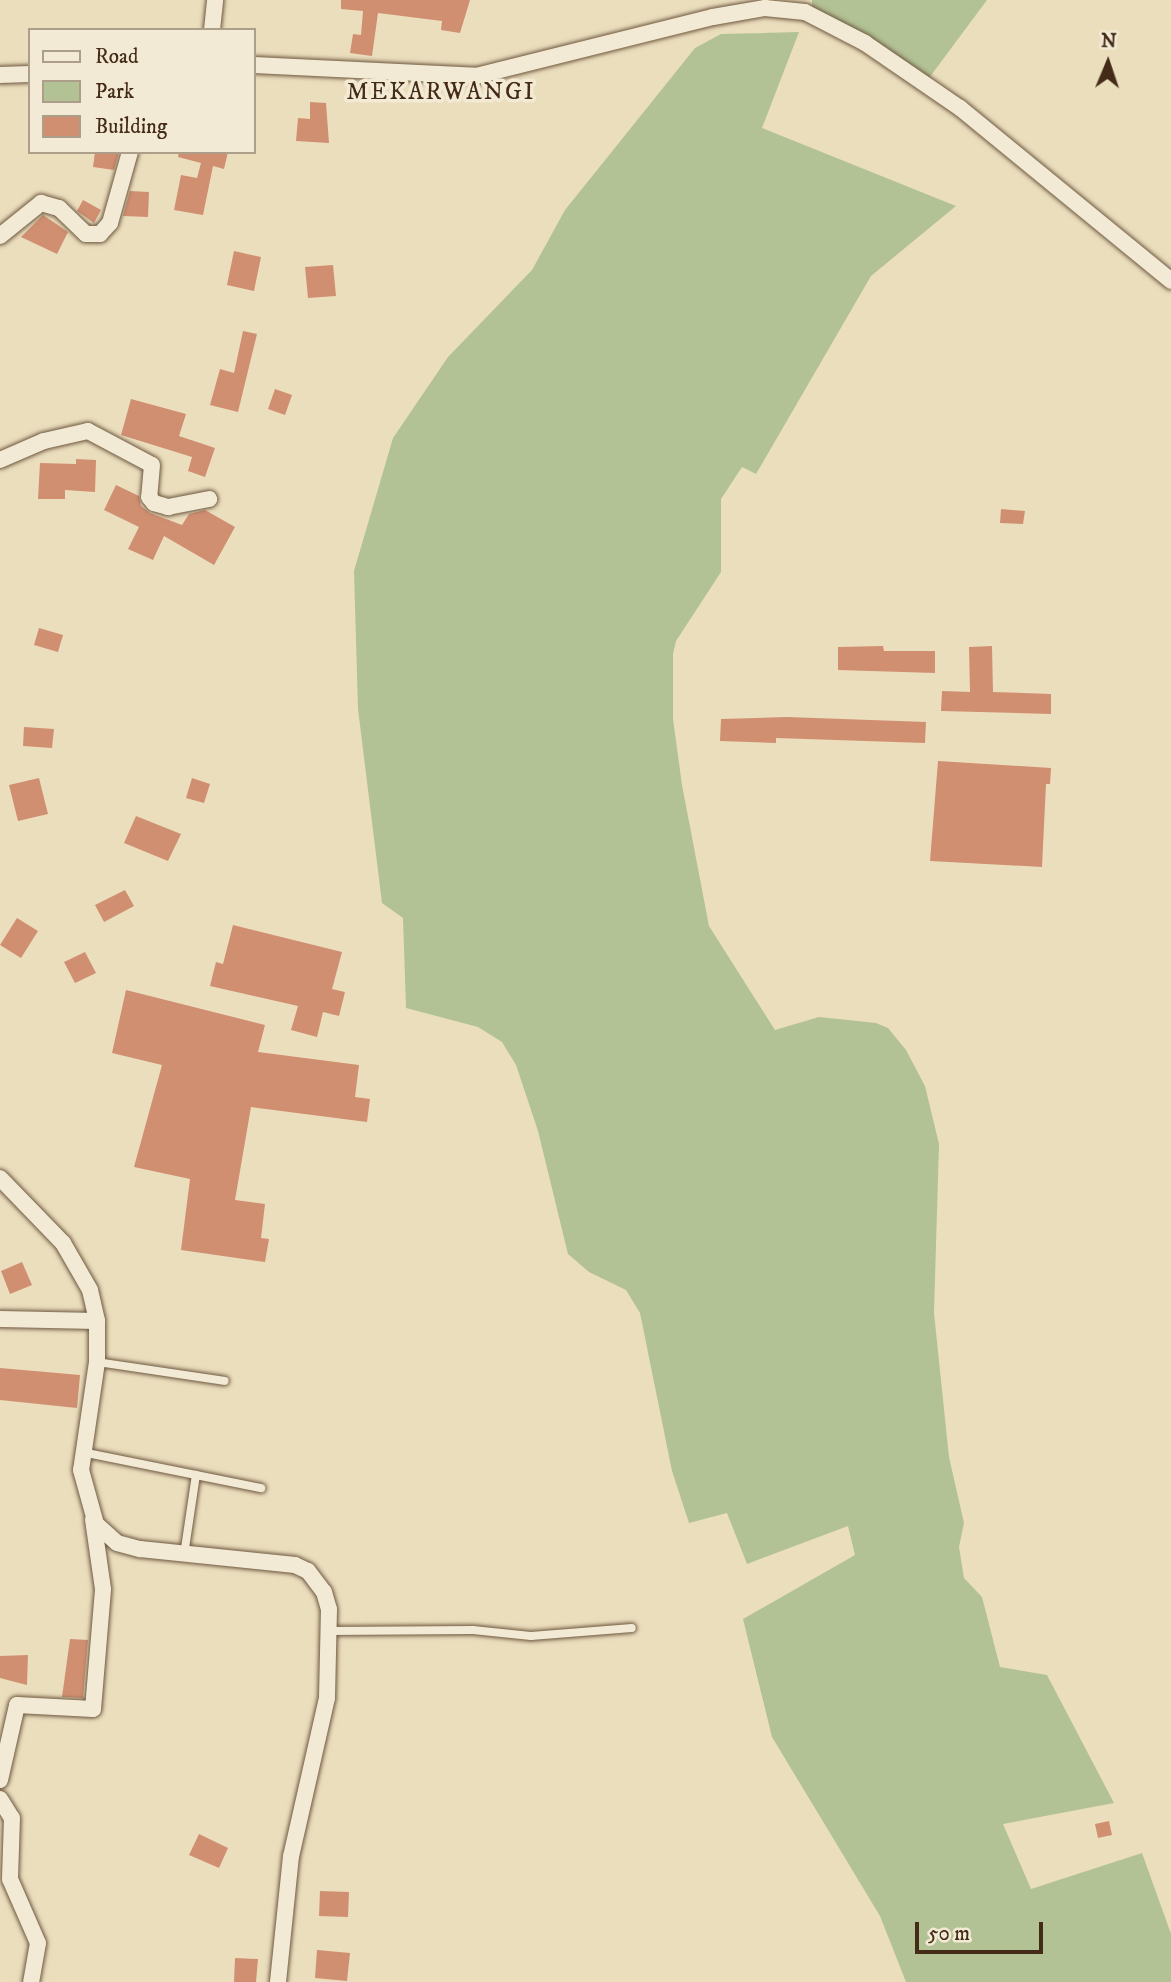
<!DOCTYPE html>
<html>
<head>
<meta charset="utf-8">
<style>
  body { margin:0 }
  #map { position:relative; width:1171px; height:1982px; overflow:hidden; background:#ebdebd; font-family:"IM FELL DW Pica",serif }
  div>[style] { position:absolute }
  .green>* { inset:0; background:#b2c295 }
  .building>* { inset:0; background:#d18f71 }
  .roads { filter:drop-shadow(0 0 2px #6e5840) drop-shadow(0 0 2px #6e5840) }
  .service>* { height:8px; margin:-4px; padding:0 4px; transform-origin:4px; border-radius:4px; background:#f2ead4 }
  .minor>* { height:16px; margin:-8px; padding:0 8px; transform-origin:8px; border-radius:8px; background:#f2ead4 }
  span { translate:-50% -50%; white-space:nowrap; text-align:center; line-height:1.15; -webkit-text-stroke:7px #f2ead4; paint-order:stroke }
  .quarter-label { font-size:24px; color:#442b17; letter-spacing:2px }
  .legend { position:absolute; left:28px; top:28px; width:228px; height:126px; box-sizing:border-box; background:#f2ead4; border:2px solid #ac9e88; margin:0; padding:9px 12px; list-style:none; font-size:21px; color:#442b17 }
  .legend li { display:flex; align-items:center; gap:14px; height:35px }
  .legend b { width:35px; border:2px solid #ac9e88 }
  .north { position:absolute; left:1073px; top:28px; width:70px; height:70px; -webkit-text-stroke:5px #f2ead4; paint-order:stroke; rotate:2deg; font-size:19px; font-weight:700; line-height:28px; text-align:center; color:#442b17 }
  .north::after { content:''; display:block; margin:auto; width:24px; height:32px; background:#442b17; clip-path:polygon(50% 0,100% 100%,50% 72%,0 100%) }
  .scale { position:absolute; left:915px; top:1922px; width:128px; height:32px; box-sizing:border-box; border:4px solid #442b17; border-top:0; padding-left:9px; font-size:21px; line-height:24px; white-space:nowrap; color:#442b17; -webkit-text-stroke:5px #f2ead4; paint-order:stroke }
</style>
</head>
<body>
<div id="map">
  <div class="green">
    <i style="clip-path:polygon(812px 0,987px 0,929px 78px,812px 8px)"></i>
    <i style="clip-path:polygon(799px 32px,762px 128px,956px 206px,871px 276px,756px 474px,742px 467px,721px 499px,721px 572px,676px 641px,673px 654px,673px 719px,682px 785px,709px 926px,775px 1030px,819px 1017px,876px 1023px,888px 1028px,906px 1050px,925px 1086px,939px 1144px,934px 1313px,949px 1457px,964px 1523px,959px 1547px,964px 1578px,982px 1597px,1000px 1667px,1047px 1675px,1114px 1803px,1003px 1824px,1031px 1889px,1142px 1853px,1171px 1934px,1171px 1982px,906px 1982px,880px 1916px,772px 1737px,743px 1619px,855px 1555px,848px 1526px,747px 1564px,727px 1513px,689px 1523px,672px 1471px,640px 1313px,626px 1290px,589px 1272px,568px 1254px,538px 1131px,516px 1065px,502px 1042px,478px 1027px,406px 1008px,403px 918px,382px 903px,358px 709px,354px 571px,393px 438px,448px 357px,532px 270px,565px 210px,695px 48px,721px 34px)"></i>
  </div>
  <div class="building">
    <i style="clip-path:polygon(341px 0,470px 0,460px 33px,441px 30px,442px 21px,378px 13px,372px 56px,350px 53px,353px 34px,361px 35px,363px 11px,341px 9px)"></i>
    <i style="clip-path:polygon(310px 102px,326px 103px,329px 143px,296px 141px,298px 118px,310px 119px)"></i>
    <i style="clip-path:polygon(95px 152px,119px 152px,114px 170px,93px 167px)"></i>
    <i style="clip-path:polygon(179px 152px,228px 152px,224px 169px,213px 166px,203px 215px,174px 210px,181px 175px,197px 178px,201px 163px,178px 157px)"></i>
    <i style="clip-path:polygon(130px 191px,149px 192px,148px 217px,123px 216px)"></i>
    <i style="clip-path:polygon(83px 200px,101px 210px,94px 223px,77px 211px)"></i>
    <i style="clip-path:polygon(43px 215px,68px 232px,57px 254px,21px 237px)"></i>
    <i style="clip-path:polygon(234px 251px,261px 257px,254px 291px,227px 285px)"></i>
    <i style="clip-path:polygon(333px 265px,336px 296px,308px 298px,305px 267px)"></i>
    <i style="clip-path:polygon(243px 331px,257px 334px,238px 412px,210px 405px,220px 369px,234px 373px)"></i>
    <i style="clip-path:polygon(275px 389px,292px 395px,285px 415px,268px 409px)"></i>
    <i style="clip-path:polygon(131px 399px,186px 414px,179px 436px,215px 448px,205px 477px,188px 471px,192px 457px,121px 435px)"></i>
    <i style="clip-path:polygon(76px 459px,96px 460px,95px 492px,65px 490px,65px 499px,38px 499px,40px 463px,76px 464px)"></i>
    <i style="clip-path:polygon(116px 485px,139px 496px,141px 506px,150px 513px,182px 525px,189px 514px,205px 510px,235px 527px,214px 565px,164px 536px,153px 560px,128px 549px,139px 527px,104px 510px)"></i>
    <i style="clip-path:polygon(1001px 509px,1025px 511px,1023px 524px,1000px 523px)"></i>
    <i style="clip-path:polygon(39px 628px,63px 635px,58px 652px,34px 645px)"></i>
    <i style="clip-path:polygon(883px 646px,884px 651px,935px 651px,935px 673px,838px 670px,838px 647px)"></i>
    <i style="clip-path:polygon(992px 646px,993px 692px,1051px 694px,1051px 714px,941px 711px,942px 691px,970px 692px,969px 647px)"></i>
    <i style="clip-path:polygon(787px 717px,926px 722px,925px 743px,776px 738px,776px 743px,720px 741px,721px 719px)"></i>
    <i style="clip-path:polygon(24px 727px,54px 729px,52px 748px,23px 746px)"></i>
    <i style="clip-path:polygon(938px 761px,1051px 768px,1050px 784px,1046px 784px,1042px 867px,930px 861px)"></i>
    <i style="clip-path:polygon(39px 778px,48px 814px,18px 821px,9px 785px)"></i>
    <i style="clip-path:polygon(192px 778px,210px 784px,204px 803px,186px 798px)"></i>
    <i style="clip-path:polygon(136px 816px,181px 834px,168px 861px,124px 843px)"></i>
    <i style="clip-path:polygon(125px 890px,134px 906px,104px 922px,95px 905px)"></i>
    <i style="clip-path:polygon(17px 918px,38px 931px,21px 958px,0 945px)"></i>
    <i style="clip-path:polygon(233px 925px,342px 952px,332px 989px,345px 992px,339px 1016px,323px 1012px,317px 1037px,291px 1030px,298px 1006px,210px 986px,216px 962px,223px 964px)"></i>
    <i style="clip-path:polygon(85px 952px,96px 973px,75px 983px,64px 962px)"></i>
    <i style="clip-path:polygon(126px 990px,265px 1025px,258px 1052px,359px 1065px,355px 1097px,370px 1099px,367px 1122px,251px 1107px,235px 1200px,265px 1204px,261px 1238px,269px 1239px,265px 1262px,181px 1250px,190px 1179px,134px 1167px,162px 1065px,112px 1053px)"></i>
    <i style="clip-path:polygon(22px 1262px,32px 1285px,10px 1294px,1px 1271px)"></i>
    <i style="clip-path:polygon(0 1368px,80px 1375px,77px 1408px,0 1400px)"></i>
    <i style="clip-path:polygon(70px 1639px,88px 1640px,83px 1698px,62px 1697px)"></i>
    <i style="clip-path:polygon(28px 1655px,27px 1685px,0 1678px,0 1656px)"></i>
    <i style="clip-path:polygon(1109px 1821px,1112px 1835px,1098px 1838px,1095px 1824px)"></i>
    <i style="clip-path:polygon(199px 1834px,228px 1848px,219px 1868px,189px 1855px)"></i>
    <i style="clip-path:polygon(320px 1891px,349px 1892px,348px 1917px,319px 1916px)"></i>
    <i style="clip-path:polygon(317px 1950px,350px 1953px,347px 1981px,315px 1978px)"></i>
    <i style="clip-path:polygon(235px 1958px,258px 1959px,256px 1982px,234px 1982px)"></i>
  </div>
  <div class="roads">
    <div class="service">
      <i style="left:97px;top:1362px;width:129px;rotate:8.4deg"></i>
      <i style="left:82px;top:1452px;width:183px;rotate:11.4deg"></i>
      <i style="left:184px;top:1555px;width:81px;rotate:-81.5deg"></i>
      <i style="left:329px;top:1631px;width:144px;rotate:-0.4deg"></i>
      <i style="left:473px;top:1630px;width:58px;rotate:5.9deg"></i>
      <i style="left:531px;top:1636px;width:101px;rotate:-4.5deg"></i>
    </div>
    <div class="minor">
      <i style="left:212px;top:30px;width:30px;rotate:-84deg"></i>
      <i style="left:254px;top:65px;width:222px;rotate:2.8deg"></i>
      <i style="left:476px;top:76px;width:244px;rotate:-14deg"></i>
      <i style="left:713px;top:17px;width:53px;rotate:-9.8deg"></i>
      <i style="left:765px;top:8px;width:40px;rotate:5.7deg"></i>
      <i style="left:805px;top:12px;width:68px;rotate:27.3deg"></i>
      <i style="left:865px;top:43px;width:115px;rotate:34.4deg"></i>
      <i style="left:960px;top:108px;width:273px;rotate:39.3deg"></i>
      <i style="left:0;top:75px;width:30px;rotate:-2deg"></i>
      <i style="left:0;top:236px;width:53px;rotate:-38.8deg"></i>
      <i style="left:41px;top:203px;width:19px;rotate:16deg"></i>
      <i style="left:59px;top:208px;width:37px;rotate:44deg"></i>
      <i style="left:86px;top:234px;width:14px"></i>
      <i style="left:100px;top:234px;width:15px;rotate:-48deg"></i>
      <i style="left:110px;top:223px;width:74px;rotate:-74.3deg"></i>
      <i style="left:0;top:460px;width:48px;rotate:-23.4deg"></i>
      <i style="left:44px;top:441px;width:45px;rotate:-12.8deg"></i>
      <i style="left:88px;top:431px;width:72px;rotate:28deg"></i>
      <i style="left:152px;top:465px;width:32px;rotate:95deg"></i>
      <i style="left:149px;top:497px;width:8px;rotate:50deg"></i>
      <i style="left:154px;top:503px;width:15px;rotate:16deg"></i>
      <i style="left:168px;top:507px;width:42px;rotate:-11deg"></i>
      <i style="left:0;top:1178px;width:91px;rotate:45.9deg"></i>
      <i style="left:63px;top:1243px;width:54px;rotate:60.1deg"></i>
      <i style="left:90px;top:1290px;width:32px;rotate:77deg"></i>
      <i style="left:97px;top:1321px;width:41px;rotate:90deg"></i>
      <i style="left:97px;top:1362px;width:109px;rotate:98.4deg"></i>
      <i style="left:81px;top:1470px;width:56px;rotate:74.5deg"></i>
      <i style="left:96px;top:1524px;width:28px;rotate:42deg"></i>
      <i style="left:117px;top:1543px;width:24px;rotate:15deg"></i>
      <i style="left:140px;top:1549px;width:156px;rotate:5.9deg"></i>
      <i style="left:295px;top:1565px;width:14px;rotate:25deg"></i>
      <i style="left:308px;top:1571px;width:26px;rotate:53deg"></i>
      <i style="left:324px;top:1592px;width:18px;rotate:74deg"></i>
      <i style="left:329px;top:1609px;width:89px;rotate:91.3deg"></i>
      <i style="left:327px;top:1698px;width:162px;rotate:102.8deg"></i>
      <i style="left:291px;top:1856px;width:127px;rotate:95.9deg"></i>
      <i style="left:0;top:1319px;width:97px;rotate:1.2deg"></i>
      <i style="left:0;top:1780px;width:77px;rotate:-77.2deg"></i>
      <i style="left:17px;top:1705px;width:76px;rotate:3deg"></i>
      <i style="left:93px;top:1709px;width:120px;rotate:-85.2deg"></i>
      <i style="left:103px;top:1589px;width:70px;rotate:-98.2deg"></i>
      <i style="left:0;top:1799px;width:22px;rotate:58deg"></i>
      <i style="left:12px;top:1818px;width:61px;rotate:91.9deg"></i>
      <i style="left:10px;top:1879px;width:70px;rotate:66.4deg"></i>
      <i style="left:38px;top:1943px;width:40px;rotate:100deg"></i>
    </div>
  </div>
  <div class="quarter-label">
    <span style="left:441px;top:93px">MEKARWANGI</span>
  </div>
  <ul class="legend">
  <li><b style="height:9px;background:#f2ead4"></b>Road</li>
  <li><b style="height:19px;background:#b2c295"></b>Park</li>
  <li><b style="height:19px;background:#d18f71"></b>Building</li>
  </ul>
  <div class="north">N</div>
  <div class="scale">50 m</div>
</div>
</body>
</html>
